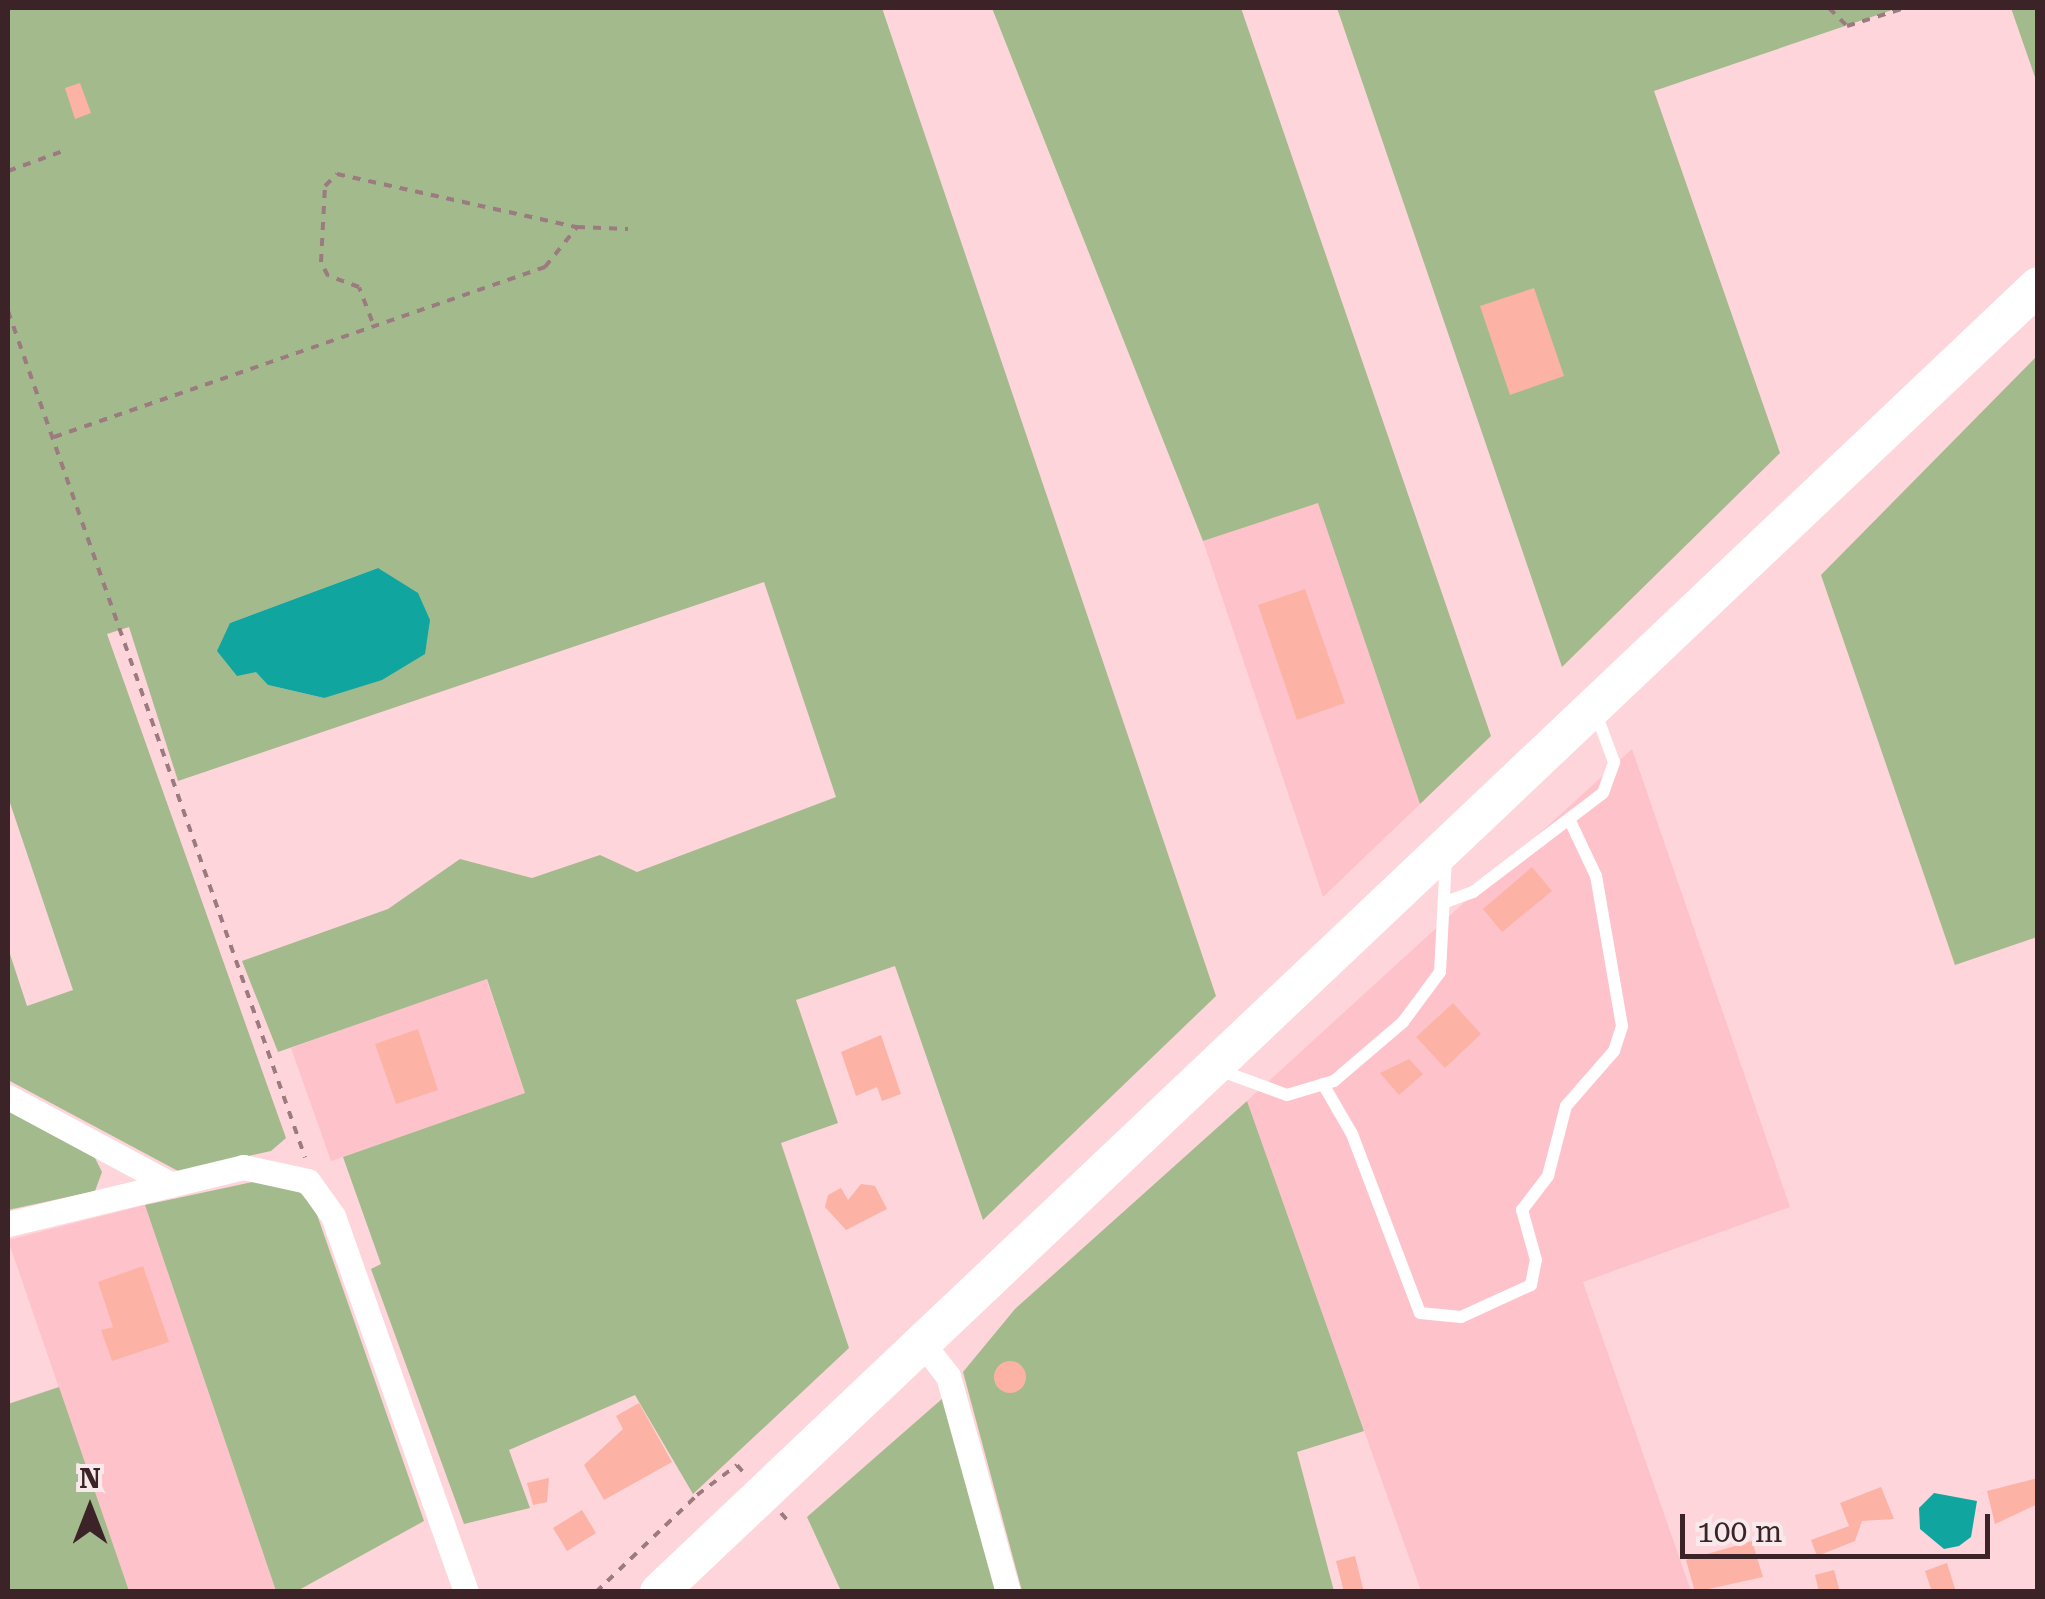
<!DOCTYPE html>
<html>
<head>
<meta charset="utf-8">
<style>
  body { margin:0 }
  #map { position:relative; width:2045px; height:1599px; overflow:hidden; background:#fdd5da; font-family:"Roboto Serif",serif }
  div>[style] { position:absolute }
  .built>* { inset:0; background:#fec2ca }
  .green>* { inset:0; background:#a3ba8c }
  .water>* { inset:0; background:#11a59f }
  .building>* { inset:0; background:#fcb3a6 }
  .round { border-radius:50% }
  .path>* { height:4px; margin-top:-2px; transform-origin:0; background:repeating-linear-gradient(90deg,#9b7b7f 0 8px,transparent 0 16px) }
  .service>* { height:12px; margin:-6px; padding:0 6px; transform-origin:6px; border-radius:6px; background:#fff }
  .minor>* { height:25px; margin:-12.5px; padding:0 12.5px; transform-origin:12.5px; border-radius:12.5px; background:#fff }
  .primary>* { height:38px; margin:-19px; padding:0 19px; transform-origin:19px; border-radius:19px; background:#fff }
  span { translate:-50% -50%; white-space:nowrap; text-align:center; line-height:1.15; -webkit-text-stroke:10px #f8eaec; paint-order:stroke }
  .frame { position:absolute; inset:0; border:10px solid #3b2327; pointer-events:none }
  .north { position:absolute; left:40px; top:1459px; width:100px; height:100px; -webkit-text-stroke:8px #f8eaec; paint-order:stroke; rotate:0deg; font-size:28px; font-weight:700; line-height:40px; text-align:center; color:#3b2327 }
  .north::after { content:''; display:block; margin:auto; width:35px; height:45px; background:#3b2327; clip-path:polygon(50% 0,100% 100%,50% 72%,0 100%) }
  .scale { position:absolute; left:1680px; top:1514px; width:310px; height:45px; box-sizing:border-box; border:5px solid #3b2327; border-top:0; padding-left:12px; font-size:30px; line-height:35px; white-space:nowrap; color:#3b2327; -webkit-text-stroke:8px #f8eaec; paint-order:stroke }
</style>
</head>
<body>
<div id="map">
  <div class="built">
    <i style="clip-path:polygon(1318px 502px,1420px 804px,1323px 897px,1203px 541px)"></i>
    <i style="clip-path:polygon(1632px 749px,1790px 1207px,1583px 1282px,1691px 1591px,1421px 1591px,1247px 1101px)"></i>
    <i style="clip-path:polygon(486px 978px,525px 1093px,331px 1161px,291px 1048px)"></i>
    <i style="clip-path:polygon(145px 1205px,276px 1591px,129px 1591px,8px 1240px)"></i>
  </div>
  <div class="green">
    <i style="clip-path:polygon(evenodd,8px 8px,882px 8px,1216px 996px,983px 1220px,895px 966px,796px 1000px,838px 1123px,781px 1143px,849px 1348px,693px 1494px,635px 1395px,509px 1450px,530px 1508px,464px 1524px,371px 1269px,381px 1264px,343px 1157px,525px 1093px,487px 979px,278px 1052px,242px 961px,388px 909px,460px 859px,532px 878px,600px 855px,637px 872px,836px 797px,764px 582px,178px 781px,129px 627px,107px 634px,286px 1138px,271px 1151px,178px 1171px,8px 1080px,8px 948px,27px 1006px,73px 990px,8px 797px,8px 8px,378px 568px,324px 698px,268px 685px,230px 623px,378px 568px)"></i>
    <i style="clip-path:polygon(992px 8px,1241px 8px,1491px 736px,1420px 804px,1318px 503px,1203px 541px)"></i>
    <i style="clip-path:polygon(1337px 8px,1898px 8px,1654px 91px,1780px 453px,1562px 667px)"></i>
    <i style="clip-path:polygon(2011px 8px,2037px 8px,2037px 83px)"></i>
    <i style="clip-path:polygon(2037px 356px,2037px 937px,1955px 965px,1821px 575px)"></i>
    <i style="clip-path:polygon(1247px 1101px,1364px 1431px,1297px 1452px,1334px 1591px,1022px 1591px,963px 1372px,1015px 1309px)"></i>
    <i style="clip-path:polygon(8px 1109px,94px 1156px,102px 1172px,95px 1191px,8px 1210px)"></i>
    <i style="clip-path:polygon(267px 1179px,295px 1187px,315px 1209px,424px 1521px,297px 1591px,276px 1591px,145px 1205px)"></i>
    <i style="clip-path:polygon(59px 1387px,129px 1591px,8px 1591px,8px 1404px)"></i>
    <i style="clip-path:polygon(943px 1398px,1001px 1591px,841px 1591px,807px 1517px)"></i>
  </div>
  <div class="water">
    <i style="clip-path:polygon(378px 568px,418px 593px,430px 620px,425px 654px,382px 680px,324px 698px,268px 685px,256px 672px,237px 676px,217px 651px,230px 623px)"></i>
    <i style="clip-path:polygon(1934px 1493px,1977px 1501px,1971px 1537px,1959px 1546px,1944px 1549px,1920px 1529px,1919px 1508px)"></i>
  </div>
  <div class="building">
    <i style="clip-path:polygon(80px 83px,91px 113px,75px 119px,65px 88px)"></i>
    <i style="clip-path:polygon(1534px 288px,1564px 376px,1510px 395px,1480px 306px)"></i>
    <i style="clip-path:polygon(1305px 589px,1345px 703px,1297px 720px,1258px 605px)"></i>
    <i style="clip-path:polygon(1532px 867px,1552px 891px,1502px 932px,1483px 909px)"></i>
    <i style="clip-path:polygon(1453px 1003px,1481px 1034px,1445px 1068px,1416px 1037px)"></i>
    <i style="clip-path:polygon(418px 1029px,438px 1090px,396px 1104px,375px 1044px)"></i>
    <i style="clip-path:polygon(881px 1035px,901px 1094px,882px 1101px,877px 1087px,856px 1096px,841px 1052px)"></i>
    <i style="clip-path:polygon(1409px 1059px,1423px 1074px,1399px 1095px,1380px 1073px)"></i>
    <i style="clip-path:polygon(861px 1184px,875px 1186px,887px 1209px,846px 1230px,825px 1207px,828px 1195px,841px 1188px,848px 1200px)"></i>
    <i style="clip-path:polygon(143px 1266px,169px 1342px,112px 1361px,101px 1330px,113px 1327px,98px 1282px)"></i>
    <i class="round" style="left:994px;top:1361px;width:32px;height:32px"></i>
    <i style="clip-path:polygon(639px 1403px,672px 1462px,604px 1500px,584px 1465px,623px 1429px,616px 1416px)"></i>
    <i style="clip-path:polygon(549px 1478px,547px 1502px,533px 1505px,527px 1483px)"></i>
    <i style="clip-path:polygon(2038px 1478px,2038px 1504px,1995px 1524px,1987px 1491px)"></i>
    <i style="clip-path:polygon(1881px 1487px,1894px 1519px,1862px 1521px,1855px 1541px,1817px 1556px,1811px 1540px,1849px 1526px,1840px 1503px)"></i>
    <i style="clip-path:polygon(582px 1510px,596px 1533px,567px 1551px,553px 1528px)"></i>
    <i style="clip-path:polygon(1752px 1541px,1763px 1577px,1695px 1592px,1686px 1560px)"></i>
    <i style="clip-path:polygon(1355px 1556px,1364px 1592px,1344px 1592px,1336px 1561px)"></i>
    <i style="clip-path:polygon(1947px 1563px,1956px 1592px,1932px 1592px,1925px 1571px)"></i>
    <i style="clip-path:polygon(1834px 1570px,1840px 1592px,1819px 1592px,1815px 1575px)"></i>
  </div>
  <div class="path">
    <i style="left:1829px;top:8px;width:25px;rotate:45deg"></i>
    <i style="left:1847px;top:26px;width:61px;rotate:-17.2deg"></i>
    <i style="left:8px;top:171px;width:62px;rotate:-19.9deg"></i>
    <i style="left:8px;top:311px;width:897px;rotate:70.66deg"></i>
    <i style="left:372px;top:321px;width:36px;rotate:-111deg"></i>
    <i style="left:359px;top:287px;width:33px;rotate:-160deg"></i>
    <i style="left:328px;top:276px;width:16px;rotate:-117deg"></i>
    <i style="left:321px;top:262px;width:76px;rotate:-87deg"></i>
    <i style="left:325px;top:186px;width:17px;rotate:-45deg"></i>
    <i style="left:337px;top:174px;width:246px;rotate:12.5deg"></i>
    <i style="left:54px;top:437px;width:520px;rotate:-19.1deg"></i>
    <i style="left:545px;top:267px;width:51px;rotate:-51.3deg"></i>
    <i style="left:577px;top:227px;width:51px;rotate:2.2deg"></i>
    <i style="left:781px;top:1513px;width:11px;rotate:49deg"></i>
    <i style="left:596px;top:1592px;width:140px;rotate:-43.8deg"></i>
    <i style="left:697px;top:1495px;width:50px;rotate:-36.9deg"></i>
    <i style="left:737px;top:1465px;width:11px;rotate:49deg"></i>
  </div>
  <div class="service">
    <i style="left:1448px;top:901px;width:27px;rotate:-20deg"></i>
    <i style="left:1473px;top:892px;width:163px;rotate:-37.3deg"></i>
    <i style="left:1603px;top:793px;width:33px;rotate:-70deg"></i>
    <i style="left:1614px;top:762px;width:54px;rotate:-110.4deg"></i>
    <i style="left:1219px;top:1070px;width:72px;rotate:20.2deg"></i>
    <i style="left:1287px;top:1095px;width:49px;rotate:-16.6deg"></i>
    <i style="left:1334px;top:1081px;width:91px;rotate:-40.5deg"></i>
    <i style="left:1403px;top:1022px;width:62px;rotate:-53.5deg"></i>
    <i style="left:1440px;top:972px;width:115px;rotate:-87deg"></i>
    <i style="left:1323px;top:1084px;width:58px;rotate:59.9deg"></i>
    <i style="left:1352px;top:1134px;width:191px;rotate:69.2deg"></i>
    <i style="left:1420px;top:1313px;width:41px;rotate:5.6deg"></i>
    <i style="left:1461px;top:1317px;width:77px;rotate:-24.6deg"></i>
    <i style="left:1531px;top:1285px;width:25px;rotate:-79deg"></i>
    <i style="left:1536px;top:1260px;width:52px;rotate:-105.6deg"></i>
    <i style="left:1522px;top:1210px;width:43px;rotate:-52.6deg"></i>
    <i style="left:1548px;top:1176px;width:72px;rotate:-75.6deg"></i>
    <i style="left:1566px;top:1106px;width:73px;rotate:-48.9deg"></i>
    <i style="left:1614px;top:1051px;width:26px;rotate:-72deg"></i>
    <i style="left:1622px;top:1026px;width:152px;rotate:-99.8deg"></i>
    <i style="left:1596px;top:876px;width:63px;rotate:-115.3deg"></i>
  </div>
  <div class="minor">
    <i style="left:8px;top:1097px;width:186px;rotate:28.2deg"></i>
    <i style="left:8px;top:1224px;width:242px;rotate:-13.6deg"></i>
    <i style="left:243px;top:1167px;width:66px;rotate:12.2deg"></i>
    <i style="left:308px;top:1181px;width:43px;rotate:54.5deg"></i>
    <i style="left:333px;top:1216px;width:399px;rotate:70.5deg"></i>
    <i style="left:922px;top:1343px;width:42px;rotate:51.8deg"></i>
    <i style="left:948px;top:1376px;width:224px;rotate:74.5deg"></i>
  </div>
  <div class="primary">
    <i style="left:659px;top:1592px;width:1899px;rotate:-43.44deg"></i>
  </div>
  <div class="frame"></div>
  <div class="north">N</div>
  <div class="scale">100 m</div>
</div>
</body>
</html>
